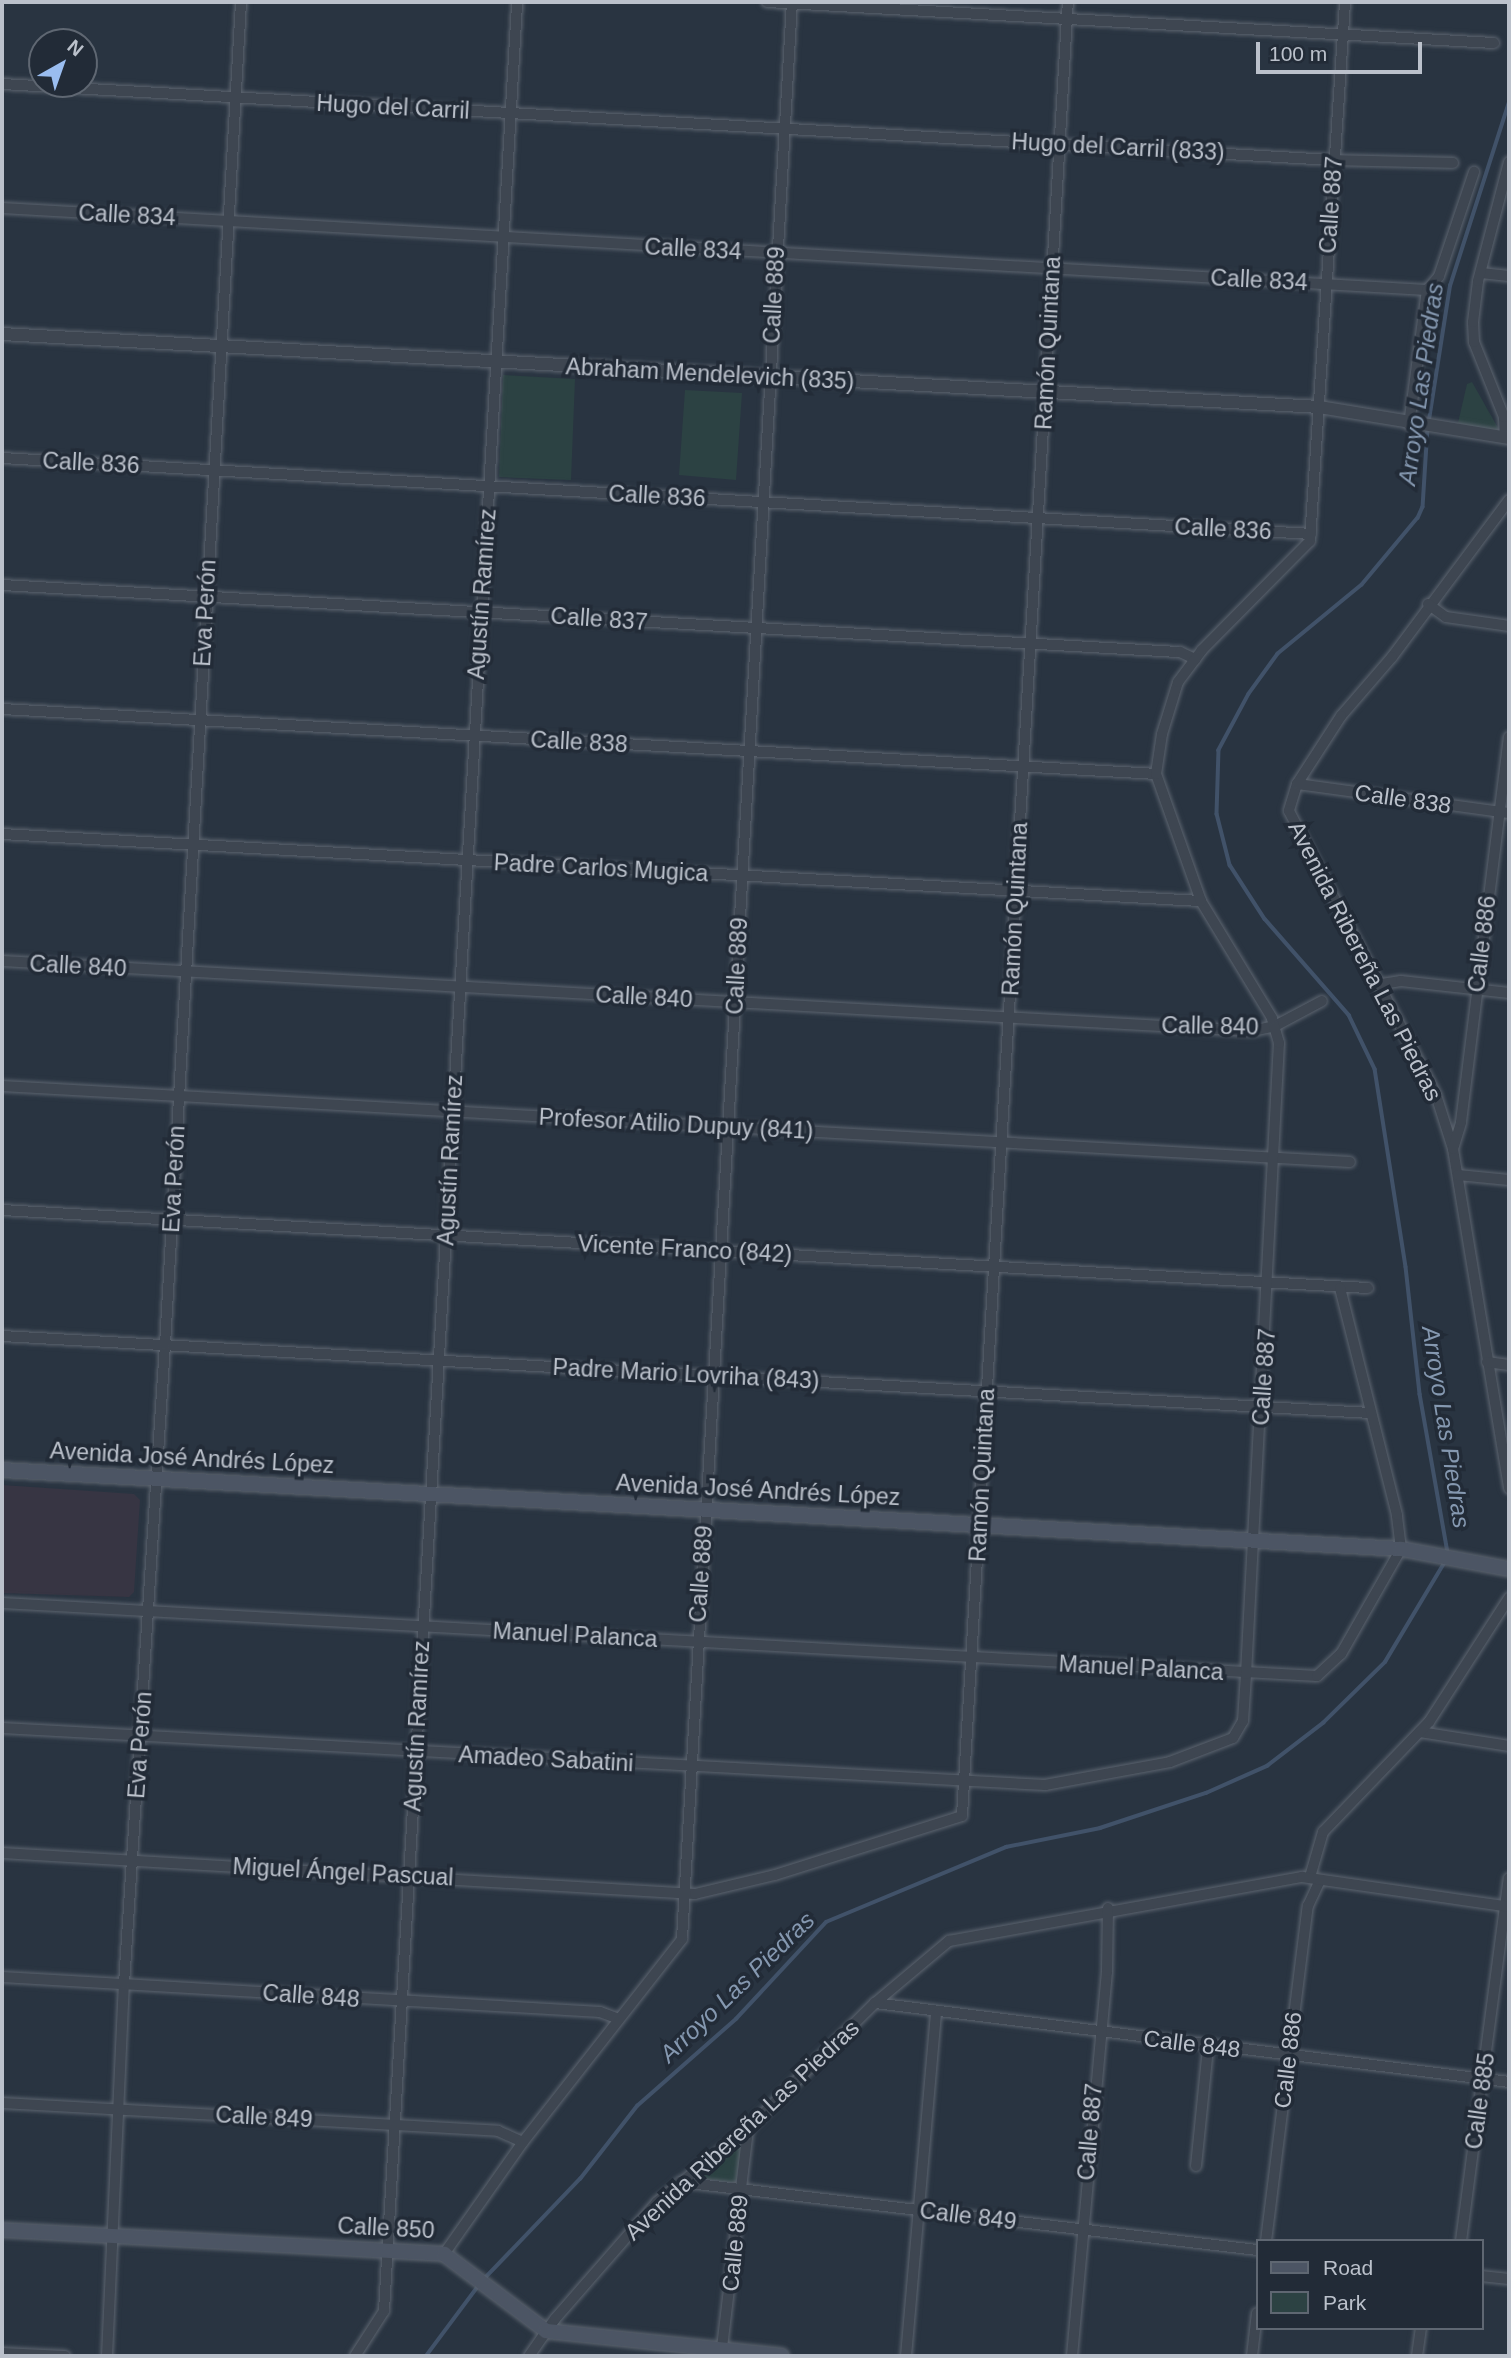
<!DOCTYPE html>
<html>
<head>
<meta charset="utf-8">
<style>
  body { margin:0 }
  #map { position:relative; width:1511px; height:2358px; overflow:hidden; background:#293441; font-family:Helvetica,sans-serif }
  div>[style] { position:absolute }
  .medical>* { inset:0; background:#373543 }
  .green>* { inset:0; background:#2c4243 }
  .stream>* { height:3.5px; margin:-1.75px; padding:0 1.75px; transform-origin:1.75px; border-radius:1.75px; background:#415269 }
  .roads { filter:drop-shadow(0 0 2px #5c646f) drop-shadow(0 0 2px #5c646f) }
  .minor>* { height:10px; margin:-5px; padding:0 5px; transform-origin:5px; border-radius:5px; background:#3e4651 }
  .tertiary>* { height:12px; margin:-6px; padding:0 6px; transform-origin:6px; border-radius:6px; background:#3e4651 }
  .secondary>* { height:14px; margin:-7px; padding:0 7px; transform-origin:7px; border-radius:7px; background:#4c5564 }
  span { translate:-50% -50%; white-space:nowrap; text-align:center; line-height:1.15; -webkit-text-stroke:7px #222b37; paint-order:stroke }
  .street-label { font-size:23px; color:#bbc1cb }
  .water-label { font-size:24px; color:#8598b0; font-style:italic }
  .frame { position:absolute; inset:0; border:4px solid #bbc1cb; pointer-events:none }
  .legend { position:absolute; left:1256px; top:2239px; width:228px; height:91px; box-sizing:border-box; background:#222b37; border:2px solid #5f6772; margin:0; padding:9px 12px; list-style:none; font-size:21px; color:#bbc1cb }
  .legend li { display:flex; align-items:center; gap:14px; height:35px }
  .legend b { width:35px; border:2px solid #5f6772 }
  .north { position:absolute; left:28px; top:28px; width:70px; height:70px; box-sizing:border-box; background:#222b37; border:2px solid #5f6772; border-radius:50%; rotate:40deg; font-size:19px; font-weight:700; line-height:28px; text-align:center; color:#bbc1cb }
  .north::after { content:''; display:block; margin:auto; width:24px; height:32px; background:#9abdf0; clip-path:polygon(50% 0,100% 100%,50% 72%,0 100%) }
  .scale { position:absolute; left:1256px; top:42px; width:166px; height:32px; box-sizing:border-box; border:4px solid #bbc1cb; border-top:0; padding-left:9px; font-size:21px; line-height:24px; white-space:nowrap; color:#bbc1cb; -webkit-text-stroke:5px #222b37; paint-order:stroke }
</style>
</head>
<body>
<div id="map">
  <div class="medical">
    <i style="clip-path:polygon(2px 1485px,134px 1494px,140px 1500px,134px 1592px,129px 1597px,2px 1593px)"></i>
  </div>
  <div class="green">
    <i style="clip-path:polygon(503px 375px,575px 379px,571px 480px,499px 477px)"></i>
    <i style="clip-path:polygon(1472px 382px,1498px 428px,1494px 432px,1458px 423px,1467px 384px)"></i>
    <i style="clip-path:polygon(685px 390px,742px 393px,736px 480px,679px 475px)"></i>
    <i style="clip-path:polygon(743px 2139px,737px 2183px,696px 2178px,695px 2175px)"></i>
  </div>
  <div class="stream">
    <i style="left:1429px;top:420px;width:136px;rotate:-81.1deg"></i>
    <i style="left:1450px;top:286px;width:193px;rotate:-72.2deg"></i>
    <i style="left:1428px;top:428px;width:79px;rotate:93.6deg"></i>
    <i style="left:1423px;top:507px;width:12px;rotate:114deg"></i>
    <i style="left:1418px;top:518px;width:87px;rotate:129.9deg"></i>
    <i style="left:1362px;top:585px;width:109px;rotate:140.6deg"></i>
    <i style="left:1278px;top:654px;width:49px;rotate:125.9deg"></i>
    <i style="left:1249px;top:694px;width:64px;rotate:118.2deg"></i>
    <i style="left:1219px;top:750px;width:64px;rotate:91.8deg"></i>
    <i style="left:1217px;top:814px;width:53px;rotate:75.7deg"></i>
    <i style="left:1230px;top:865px;width:64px;rotate:57.1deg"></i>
    <i style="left:1265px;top:919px;width:128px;rotate:48.8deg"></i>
    <i style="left:1349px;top:1015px;width:60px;rotate:64.3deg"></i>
    <i style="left:1375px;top:1069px;width:200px;rotate:81.1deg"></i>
    <i style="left:1406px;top:1267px;width:128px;rotate:83.7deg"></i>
    <i style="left:1420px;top:1394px;width:161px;rotate:80deg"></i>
    <i style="left:484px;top:2279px;width:139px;rotate:-46.2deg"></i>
    <i style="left:580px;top:2179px;width:93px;rotate:-52deg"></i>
    <i style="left:637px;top:2106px;width:132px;rotate:-41.3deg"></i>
    <i style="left:736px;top:2019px;width:132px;rotate:-47.1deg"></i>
    <i style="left:826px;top:1922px;width:195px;rotate:-22.6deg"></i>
    <i style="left:1006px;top:1847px;width:96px;rotate:-11.4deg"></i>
    <i style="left:1100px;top:1828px;width:112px;rotate:-18.3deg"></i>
    <i style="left:1206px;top:1793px;width:67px;rotate:-23.9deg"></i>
    <i style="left:1267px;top:1766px;width:71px;rotate:-37.5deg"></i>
    <i style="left:1323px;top:1723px;width:87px;rotate:-44.5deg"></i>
    <i style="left:1385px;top:1662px;width:119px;rotate:-59.1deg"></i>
    <i style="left:426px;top:2356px;width:89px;rotate:-53.3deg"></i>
  </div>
  <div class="roads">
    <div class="minor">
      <i style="left:767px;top:2px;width:728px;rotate:3.23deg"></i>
      <i style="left:2px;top:84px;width:1334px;rotate:3.27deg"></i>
      <i style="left:1334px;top:160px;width:119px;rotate:1.4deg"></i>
      <i style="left:2px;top:208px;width:1427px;rotate:3.29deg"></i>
      <i style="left:1481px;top:273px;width:28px;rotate:6deg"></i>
      <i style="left:1409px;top:425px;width:136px;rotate:-82.4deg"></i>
      <i style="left:1427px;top:290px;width:18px;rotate:-49deg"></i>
      <i style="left:1439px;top:276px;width:110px;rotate:-71.4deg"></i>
      <i style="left:1505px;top:438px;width:21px;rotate:-93deg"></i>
      <i style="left:1504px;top:417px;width:81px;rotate:-111.8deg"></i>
      <i style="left:1474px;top:342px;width:20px;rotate:-93deg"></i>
      <i style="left:1473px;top:322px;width:41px;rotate:-83deg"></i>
      <i style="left:1478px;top:281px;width:123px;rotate:-75.4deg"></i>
      <i style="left:2px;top:458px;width:1311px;rotate:3.32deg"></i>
      <i style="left:1509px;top:500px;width:196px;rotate:126.7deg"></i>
      <i style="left:1392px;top:657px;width:78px;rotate:130.8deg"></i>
      <i style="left:1341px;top:716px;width:81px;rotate:122.9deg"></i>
      <i style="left:1297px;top:784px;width:28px;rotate:107deg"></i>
      <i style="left:1289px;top:811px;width:320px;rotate:62.6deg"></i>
      <i style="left:1436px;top:1095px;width:57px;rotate:72.5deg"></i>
      <i style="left:1453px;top:1149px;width:344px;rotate:80.6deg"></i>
      <i style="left:2px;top:585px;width:1180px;rotate:3.26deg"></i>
      <i style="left:1180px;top:652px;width:17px;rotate:25deg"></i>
      <i style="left:1428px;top:604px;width:22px;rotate:36deg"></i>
      <i style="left:1446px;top:617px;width:64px;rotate:8.1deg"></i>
      <i style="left:2px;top:709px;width:1156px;rotate:3.22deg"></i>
      <i style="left:1297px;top:784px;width:214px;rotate:7.8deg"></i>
      <i style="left:2px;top:834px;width:1201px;rotate:3.2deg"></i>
      <i style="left:2px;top:961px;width:1252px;rotate:3.21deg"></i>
      <i style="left:1252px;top:1031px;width:24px;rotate:-12deg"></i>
      <i style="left:1275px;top:1026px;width:53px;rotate:-28deg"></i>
      <i style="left:1382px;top:984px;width:19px;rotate:-9deg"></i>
      <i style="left:1401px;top:981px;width:109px;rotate:6.3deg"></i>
      <i style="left:2px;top:1086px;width:1350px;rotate:3.23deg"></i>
      <i style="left:1453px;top:1149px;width:28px;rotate:-73deg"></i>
      <i style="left:1461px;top:1122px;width:388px;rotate:-82.9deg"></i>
      <i style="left:1458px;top:1175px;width:51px;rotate:5.6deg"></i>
      <i style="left:2px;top:1210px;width:1368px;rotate:3.27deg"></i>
      <i style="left:2px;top:1336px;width:1370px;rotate:3.22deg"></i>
      <i style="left:1487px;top:1362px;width:22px;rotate:8deg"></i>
      <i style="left:2px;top:1603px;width:1317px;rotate:3.18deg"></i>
      <i style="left:1317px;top:1676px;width:33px;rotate:-43deg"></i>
      <i style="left:1341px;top:1654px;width:121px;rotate:-60.3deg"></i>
      <i style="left:1401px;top:1549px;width:34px;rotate:-97deg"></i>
      <i style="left:1397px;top:1515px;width:234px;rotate:-104.1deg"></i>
      <i style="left:2px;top:1728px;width:1045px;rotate:3.13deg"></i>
      <i style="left:1045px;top:1785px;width:127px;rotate:-10.4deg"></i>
      <i style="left:1170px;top:1762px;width:67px;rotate:-20.9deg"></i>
      <i style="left:1233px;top:1738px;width:20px;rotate:-60deg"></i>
      <i style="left:1243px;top:1721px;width:47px;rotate:-86.3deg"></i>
      <i style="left:1246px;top:1674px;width:632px;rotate:-87.01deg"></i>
      <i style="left:1279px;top:1043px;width:26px;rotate:-106deg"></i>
      <i style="left:1272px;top:1018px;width:137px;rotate:-121.3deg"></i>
      <i style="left:1201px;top:901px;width:135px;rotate:-109.5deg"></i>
      <i style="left:1156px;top:774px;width:40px;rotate:-81.5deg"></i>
      <i style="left:1162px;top:734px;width:54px;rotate:-72.9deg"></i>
      <i style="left:1178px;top:682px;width:40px;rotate:-53deg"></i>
      <i style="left:1202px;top:650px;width:153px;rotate:-45.3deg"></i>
      <i style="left:1310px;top:541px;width:540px;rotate:-86.28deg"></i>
      <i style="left:1420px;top:1732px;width:90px;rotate:8.9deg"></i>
      <i style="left:2px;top:1853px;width:694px;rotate:3.39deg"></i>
      <i style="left:695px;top:1894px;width:82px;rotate:-13.4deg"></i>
      <i style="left:775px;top:1875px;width:196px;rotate:-17.5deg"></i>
      <i style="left:962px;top:1816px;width:1817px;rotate:-86.66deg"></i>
      <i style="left:1310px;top:1877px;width:47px;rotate:-73.9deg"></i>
      <i style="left:1323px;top:1832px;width:153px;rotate:-46.1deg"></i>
      <i style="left:1429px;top:1722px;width:148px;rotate:-57.2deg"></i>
      <i style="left:2px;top:1977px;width:599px;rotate:3.35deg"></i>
      <i style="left:600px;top:2012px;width:20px;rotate:20deg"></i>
      <i style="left:875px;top:2003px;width:639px;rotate:7.1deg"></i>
      <i style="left:2px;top:2103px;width:497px;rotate:3.2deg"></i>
      <i style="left:498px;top:2131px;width:27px;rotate:24deg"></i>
      <i style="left:1196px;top:2166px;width:120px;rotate:-84.2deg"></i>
      <i style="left:680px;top:2182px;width:581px;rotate:6.72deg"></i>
      <i style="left:1266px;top:2241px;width:338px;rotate:-82.9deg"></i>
      <i style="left:1308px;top:1906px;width:26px;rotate:-65deg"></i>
      <i style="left:1461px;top:2241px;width:366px;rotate:-82.5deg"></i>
      <i style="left:444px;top:2254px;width:137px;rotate:-54.8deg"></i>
      <i style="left:523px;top:2142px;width:258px;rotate:-51.9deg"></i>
      <i style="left:682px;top:1939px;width:1940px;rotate:-86.75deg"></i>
      <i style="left:1481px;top:2276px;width:28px;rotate:6deg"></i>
      <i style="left:2px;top:2353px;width:63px;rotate:2.7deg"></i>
      <i style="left:107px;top:2356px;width:372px;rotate:-87.4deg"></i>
      <i style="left:124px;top:1984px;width:640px;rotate:-86.33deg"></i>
      <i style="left:165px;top:1345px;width:1345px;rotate:-86.76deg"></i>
      <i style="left:355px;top:2356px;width:54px;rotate:-57.2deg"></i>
      <i style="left:384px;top:2311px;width:2313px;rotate:-86.7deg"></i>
      <i style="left:529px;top:2356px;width:45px;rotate:-54.9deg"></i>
      <i style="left:555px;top:2319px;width:155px;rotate:-48.9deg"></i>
      <i style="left:657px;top:2202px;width:117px;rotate:-38.7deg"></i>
      <i style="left:748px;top:2129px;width:179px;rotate:-44.8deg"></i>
      <i style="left:875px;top:2003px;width:97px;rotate:-40deg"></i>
      <i style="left:949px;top:1941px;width:359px;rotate:-10.3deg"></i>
      <i style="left:1302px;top:1877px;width:209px;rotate:8.2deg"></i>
      <i style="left:721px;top:2356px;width:229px;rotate:-83.2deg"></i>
      <i style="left:906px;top:2356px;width:346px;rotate:-85deg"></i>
      <i style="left:1072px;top:2356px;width:386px;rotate:-84.8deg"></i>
      <i style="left:1107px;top:1972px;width:64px;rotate:-89.1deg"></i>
      <i style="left:1252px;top:2356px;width:43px;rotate:-83.4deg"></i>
      <i style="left:1417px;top:2356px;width:28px;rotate:-82deg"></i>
    </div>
    <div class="tertiary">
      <i style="left:2px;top:334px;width:1319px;rotate:3.17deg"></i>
      <i style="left:1319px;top:407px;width:193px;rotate:9.3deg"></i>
    </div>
    <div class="secondary">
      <i style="left:2px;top:1470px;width:1401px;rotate:3.23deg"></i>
      <i style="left:1401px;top:1549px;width:110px;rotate:10.5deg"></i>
      <i style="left:2px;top:2230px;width:443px;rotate:3.1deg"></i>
      <i style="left:444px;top:2254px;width:128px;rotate:37deg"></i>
      <i style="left:546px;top:2331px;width:237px;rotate:6deg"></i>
    </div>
  </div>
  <div class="street-label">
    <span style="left:393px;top:107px;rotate:3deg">Hugo del Carril</span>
    <span style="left:1118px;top:147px;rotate:3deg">Hugo del Carril (833)</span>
    <span style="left:1331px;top:205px;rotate:-86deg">Calle 887</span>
    <span style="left:127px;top:215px;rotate:3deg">Calle 834</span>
    <span style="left:693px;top:249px;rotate:3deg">Calle 834</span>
    <span style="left:1259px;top:280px;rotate:3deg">Calle 834</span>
    <span style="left:774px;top:295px;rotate:-87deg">Calle 889</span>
    <span style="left:1048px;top:343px;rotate:-87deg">Ramón Quintana</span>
    <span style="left:710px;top:374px;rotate:3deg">Abraham Mendelevich (835)</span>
    <span style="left:91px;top:463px;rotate:3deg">Calle 836</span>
    <span style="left:657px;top:496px;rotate:3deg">Calle 836</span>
    <span style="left:1223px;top:529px;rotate:3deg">Calle 836</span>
    <span style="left:482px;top:594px;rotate:-86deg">Agustín Ramírez</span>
    <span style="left:205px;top:613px;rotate:-87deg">Eva Perón</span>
    <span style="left:599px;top:619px;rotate:4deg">Calle 837</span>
    <span style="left:579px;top:742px;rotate:3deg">Calle 838</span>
    <span style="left:1403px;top:799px;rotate:8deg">Calle 838</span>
    <span style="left:601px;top:868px;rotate:3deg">Padre Carlos Mugica</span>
    <span style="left:1015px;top:909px;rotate:-87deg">Ramón Quintana</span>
    <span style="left:1482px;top:944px;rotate:-83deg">Calle 886</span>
    <span style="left:1365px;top:961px;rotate:63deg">Avenida Ribereña Las Piedras</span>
    <span style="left:78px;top:966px;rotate:3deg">Calle 840</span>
    <span style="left:737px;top:966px;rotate:-87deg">Calle 889</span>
    <span style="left:644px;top:997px;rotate:3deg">Calle 840</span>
    <span style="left:1210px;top:1026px;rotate:1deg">Calle 840</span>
    <span style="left:676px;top:1124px;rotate:3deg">Profesor Atilio Dupuy (841)</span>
    <span style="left:450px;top:1160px;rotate:-87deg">Agustín Ramírez</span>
    <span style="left:174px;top:1179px;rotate:-87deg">Eva Perón</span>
    <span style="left:685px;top:1249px;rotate:3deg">Vicente Franco (842)</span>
    <span style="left:686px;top:1374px;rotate:3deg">Padre Mario Lovriha (843)</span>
    <span style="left:1264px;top:1377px;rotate:-86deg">Calle 887</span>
    <span style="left:192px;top:1458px;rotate:3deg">Avenida José Andrés López</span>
    <span style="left:982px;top:1475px;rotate:-87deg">Ramón Quintana</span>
    <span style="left:758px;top:1490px;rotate:3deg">Avenida José Andrés López</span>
    <span style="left:701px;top:1574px;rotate:-86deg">Calle 889</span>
    <span style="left:575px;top:1635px;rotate:3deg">Manuel Palanca</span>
    <span style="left:1141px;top:1668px;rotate:3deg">Manuel Palanca</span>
    <span style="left:417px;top:1726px;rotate:-87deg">Agustín Ramírez</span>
    <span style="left:140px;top:1745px;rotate:-86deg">Eva Perón</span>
    <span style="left:546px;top:1759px;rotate:3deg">Amadeo Sabatini</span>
    <span style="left:343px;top:1872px;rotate:3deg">Miguel Ángel Pascual</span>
    <span style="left:311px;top:1996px;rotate:4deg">Calle 848</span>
    <span style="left:1192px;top:2044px;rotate:7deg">Calle 848</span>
    <span style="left:1288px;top:2060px;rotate:-83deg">Calle 886</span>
    <span style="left:1480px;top:2101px;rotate:-82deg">Calle 885</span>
    <span style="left:264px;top:2117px;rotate:3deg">Calle 849</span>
    <span style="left:742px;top:2130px;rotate:-43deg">Avenida Ribereña Las Piedras</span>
    <span style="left:1090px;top:2132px;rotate:-85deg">Calle 887</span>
    <span style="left:968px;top:2216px;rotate:7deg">Calle 849</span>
    <span style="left:386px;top:2228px;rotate:3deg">Calle 850</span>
    <span style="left:735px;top:2243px;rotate:-84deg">Calle 889</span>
  </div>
  <div class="water-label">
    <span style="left:1421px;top:384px;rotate:-82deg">Arroyo Las Piedras</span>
    <span style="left:1446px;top:1427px;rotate:81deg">Arroyo Las Piedras</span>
    <span style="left:737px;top:1987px;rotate:-44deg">Arroyo Las Piedras</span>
  </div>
  <div class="frame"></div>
  <ul class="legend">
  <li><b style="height:9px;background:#4c5564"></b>Road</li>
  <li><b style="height:19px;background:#2c4243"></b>Park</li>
  </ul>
  <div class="north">N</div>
  <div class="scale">100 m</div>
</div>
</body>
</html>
